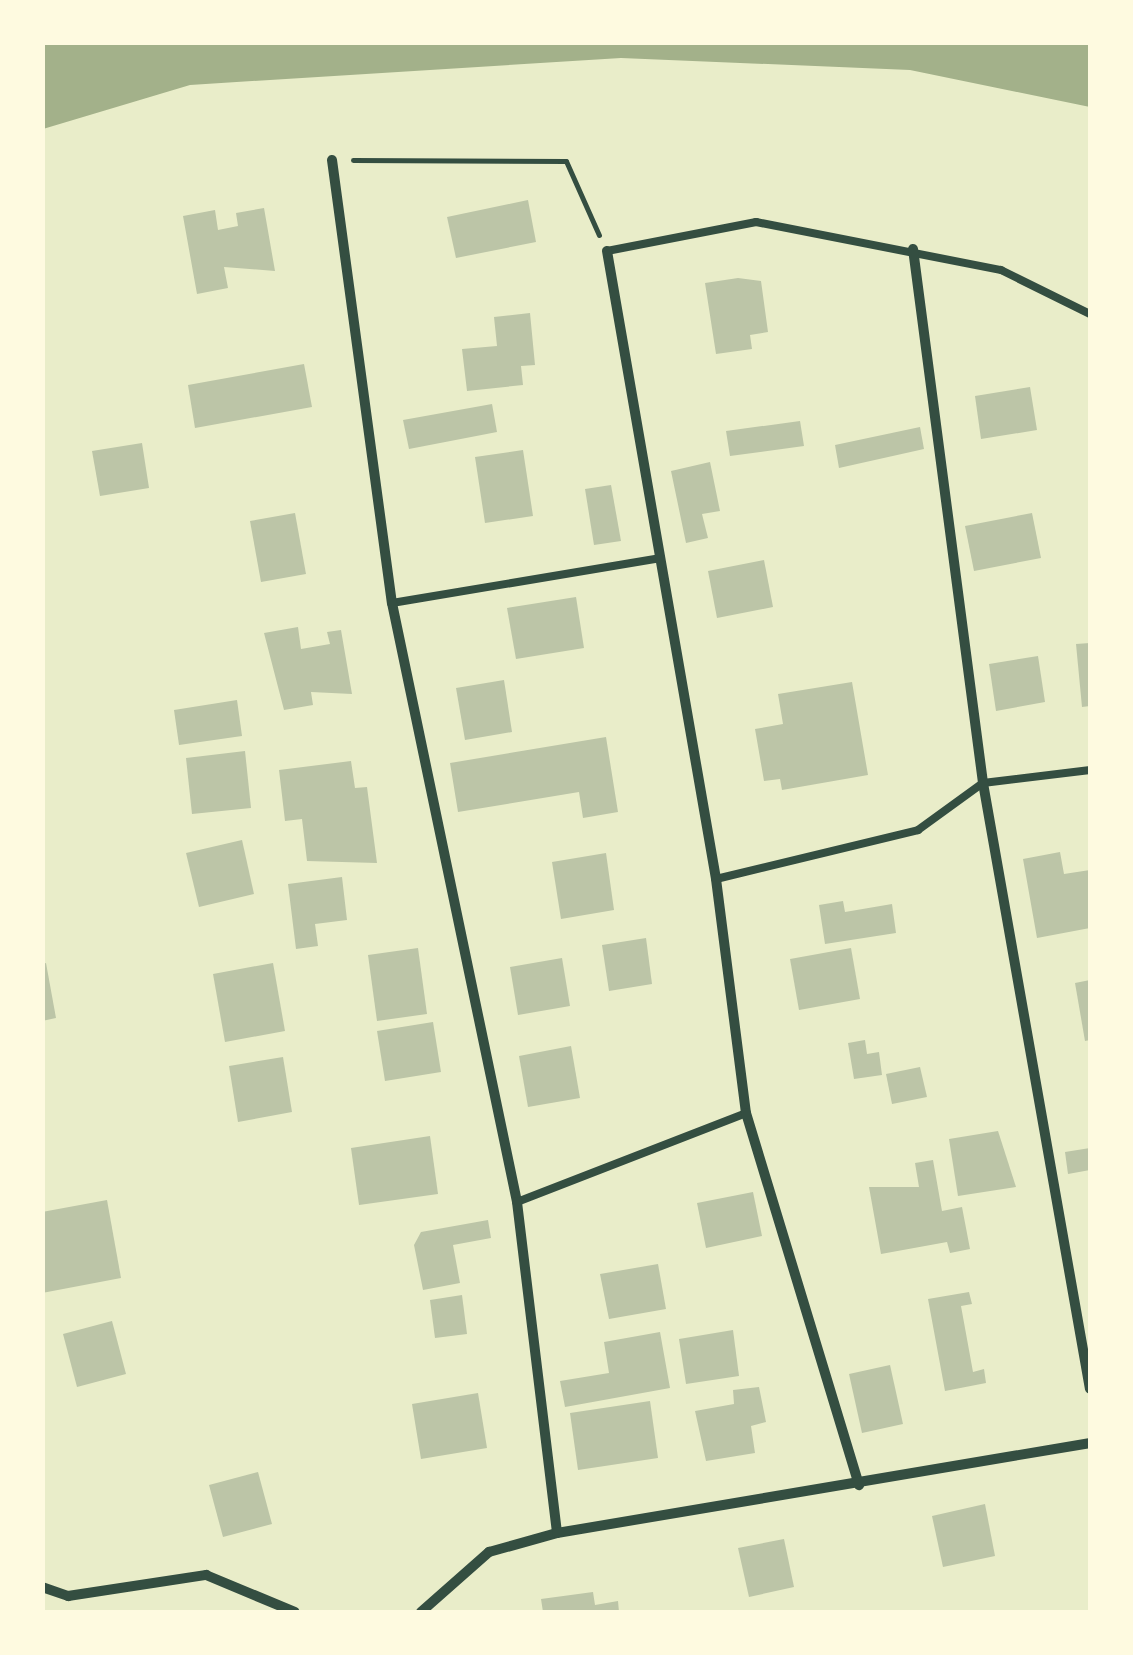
<!DOCTYPE html>
<html>
<head>
<meta charset="utf-8">
<style>
  body { margin:0 }
  #map { position:relative; width:1133px; height:1655px; overflow:hidden; background:#e9edc9; font-family:"Work Sans",sans-serif }
  div>[style] { position:absolute }
  .water>* { inset:0; background:#a3b18a }
  .building>* { inset:0; background:#bcc5a7 }
  .path>* { height:5px; margin:-2.5px; padding:0 2.5px; transform-origin:2.5px; border-radius:2.5px; background:#344e41 }
  .service>* { height:8px; margin:-4px; padding:0 4px; transform-origin:4px; border-radius:4px; background:#344e41 }
  .minor>* { height:10px; margin:-5px; padding:0 5px; transform-origin:5px; border-radius:5px; background:#344e41 }
  span { translate:-50% -50%; white-space:nowrap; text-align:center; line-height:1.15; -webkit-text-stroke:8px #fefae0; paint-order:stroke }
  .frame { position:absolute; inset:0; border:45px solid #fefae0; pointer-events:none }
</style>
</head>
<body>
<div id="map">
  <div class="water">
    <i style="clip-path:polygon(43px 42px,1090px 43px,1090px 107px,910px 70px,621px 58px,190px 85px,43px 129px)"></i>
  </div>
  <div class="building">
    <i style="clip-path:polygon(528px 200px,536px 242px,456px 258px,447px 217px)"></i>
    <i style="clip-path:polygon(264px 208px,275px 271px,224px 267px,228px 288px,197px 294px,183px 216px,215px 210px,218px 230px,238px 226px,236px 213px)"></i>
    <i style="clip-path:polygon(738px 278px,761px 281px,768px 332px,750px 335px,752px 349px,716px 354px,705px 283px)"></i>
    <i style="clip-path:polygon(530px 313px,535px 365px,521px 366px,523px 385px,467px 391px,462px 349px,497px 346px,494px 317px)"></i>
    <i style="clip-path:polygon(304px 364px,312px 407px,195px 428px,188px 385px)"></i>
    <i style="clip-path:polygon(1030px 387px,1037px 430px,981px 439px,975px 396px)"></i>
    <i style="clip-path:polygon(492px 404px,497px 432px,409px 449px,403px 420px)"></i>
    <i style="clip-path:polygon(800px 421px,804px 446px,730px 456px,726px 431px)"></i>
    <i style="clip-path:polygon(920px 427px,924px 449px,839px 468px,835px 445px)"></i>
    <i style="clip-path:polygon(142px 443px,149px 488px,100px 496px,92px 451px)"></i>
    <i style="clip-path:polygon(523px 450px,533px 516px,485px 523px,475px 457px)"></i>
    <i style="clip-path:polygon(710px 462px,720px 511px,702px 514px,708px 538px,686px 543px,671px 471px)"></i>
    <i style="clip-path:polygon(611px 485px,621px 541px,594px 545px,585px 489px)"></i>
    <i style="clip-path:polygon(295px 513px,306px 574px,261px 582px,250px 521px)"></i>
    <i style="clip-path:polygon(1032px 513px,1041px 558px,974px 571px,965px 526px)"></i>
    <i style="clip-path:polygon(764px 560px,773px 607px,717px 618px,708px 571px)"></i>
    <i style="clip-path:polygon(576px 597px,584px 648px,516px 659px,507px 608px)"></i>
    <i style="clip-path:polygon(298px 627px,301px 649px,330px 644px,327px 632px,341px 630px,352px 694px,311px 692px,313px 705px,284px 710px,264px 633px)"></i>
    <i style="clip-path:polygon(1090px 643px,1090px 706px,1082px 707px,1076px 644px)"></i>
    <i style="clip-path:polygon(1038px 656px,1045px 702px,996px 711px,989px 664px)"></i>
    <i style="clip-path:polygon(504px 680px,512px 732px,465px 740px,456px 688px)"></i>
    <i style="clip-path:polygon(852px 682px,868px 775px,782px 790px,780px 779px,764px 781px,755px 729px,783px 724px,778px 694px)"></i>
    <i style="clip-path:polygon(237px 700px,242px 736px,179px 745px,174px 710px)"></i>
    <i style="clip-path:polygon(606px 737px,618px 812px,583px 818px,579px 792px,458px 812px,450px 763px)"></i>
    <i style="clip-path:polygon(245px 751px,251px 808px,192px 814px,186px 758px)"></i>
    <i style="clip-path:polygon(351px 761px,355px 788px,367px 787px,377px 863px,307px 861px,302px 819px,285px 821px,279px 770px)"></i>
    <i style="clip-path:polygon(242px 840px,254px 894px,199px 907px,186px 853px)"></i>
    <i style="clip-path:polygon(1060px 852px,1064px 874px,1090px 870px,1090px 928px,1037px 938px,1023px 859px)"></i>
    <i style="clip-path:polygon(606px 853px,614px 910px,561px 919px,552px 862px)"></i>
    <i style="clip-path:polygon(342px 877px,347px 920px,315px 924px,318px 946px,296px 949px,288px 884px)"></i>
    <i style="clip-path:polygon(843px 901px,845px 912px,892px 904px,896px 933px,825px 944px,819px 905px)"></i>
    <i style="clip-path:polygon(646px 938px,652px 984px,609px 991px,602px 945px)"></i>
    <i style="clip-path:polygon(418px 948px,427px 1014px,377px 1021px,368px 955px)"></i>
    <i style="clip-path:polygon(851px 948px,860px 999px,799px 1010px,790px 959px)"></i>
    <i style="clip-path:polygon(562px 958px,570px 1006px,518px 1015px,510px 967px)"></i>
    <i style="clip-path:polygon(46px 963px,56px 1018px,42px 1021px,42px 964px)"></i>
    <i style="clip-path:polygon(273px 963px,285px 1031px,225px 1042px,213px 974px)"></i>
    <i style="clip-path:polygon(1090px 980px,1090px 1040px,1085px 1041px,1075px 983px)"></i>
    <i style="clip-path:polygon(433px 1022px,441px 1072px,385px 1081px,377px 1031px)"></i>
    <i style="clip-path:polygon(865px 1040px,867px 1054px,879px 1052px,882px 1075px,854px 1079px,848px 1043px)"></i>
    <i style="clip-path:polygon(571px 1046px,580px 1098px,528px 1107px,519px 1056px)"></i>
    <i style="clip-path:polygon(283px 1057px,292px 1112px,238px 1122px,229px 1066px)"></i>
    <i style="clip-path:polygon(920px 1067px,927px 1097px,892px 1104px,886px 1074px)"></i>
    <i style="clip-path:polygon(998px 1131px,1016px 1187px,958px 1196px,949px 1139px)"></i>
    <i style="clip-path:polygon(430px 1136px,438px 1194px,359px 1205px,351px 1148px)"></i>
    <i style="clip-path:polygon(1090px 1148px,1090px 1170px,1068px 1174px,1065px 1152px)"></i>
    <i style="clip-path:polygon(933px 1160px,942px 1211px,962px 1207px,970px 1249px,950px 1253px,947px 1242px,881px 1254px,869px 1187px,919px 1187px,915px 1163px)"></i>
    <i style="clip-path:polygon(753px 1192px,762px 1236px,706px 1248px,697px 1203px)"></i>
    <i style="clip-path:polygon(107px 1200px,121px 1278px,42px 1293px,42px 1212px)"></i>
    <i style="clip-path:polygon(488px 1220px,491px 1238px,453px 1245px,460px 1283px,423px 1290px,414px 1245px,421px 1232px)"></i>
    <i style="clip-path:polygon(658px 1264px,666px 1309px,609px 1319px,600px 1274px)"></i>
    <i style="clip-path:polygon(969px 1292px,972px 1304px,961px 1306px,973px 1372px,984px 1369px,986px 1383px,945px 1391px,928px 1299px)"></i>
    <i style="clip-path:polygon(462px 1295px,467px 1334px,435px 1338px,430px 1300px)"></i>
    <i style="clip-path:polygon(112px 1321px,126px 1374px,77px 1387px,63px 1334px)"></i>
    <i style="clip-path:polygon(733px 1330px,739px 1376px,686px 1384px,679px 1339px)"></i>
    <i style="clip-path:polygon(660px 1332px,670px 1388px,565px 1407px,560px 1381px,609px 1373px,604px 1342px)"></i>
    <i style="clip-path:polygon(890px 1365px,903px 1424px,862px 1433px,849px 1374px)"></i>
    <i style="clip-path:polygon(759px 1387px,766px 1422px,751px 1426px,755px 1453px,706px 1461px,695px 1411px,734px 1404px,733px 1390px)"></i>
    <i style="clip-path:polygon(478px 1393px,487px 1448px,421px 1459px,412px 1404px)"></i>
    <i style="clip-path:polygon(650px 1401px,658px 1458px,578px 1470px,570px 1413px)"></i>
    <i style="clip-path:polygon(258px 1472px,272px 1524px,223px 1537px,209px 1485px)"></i>
    <i style="clip-path:polygon(985px 1504px,995px 1556px,943px 1567px,932px 1516px)"></i>
    <i style="clip-path:polygon(784px 1539px,794px 1587px,749px 1597px,738px 1548px)"></i>
    <i style="clip-path:polygon(593px 1592px,595px 1605px,618px 1601px,619px 1612px,543px 1612px,541px 1599px)"></i>
  </div>
  <div class="path">
    <i style="left:353px;top:160px;width:213px;rotate:0.3deg"></i>
    <i style="left:566px;top:161px;width:81px;rotate:66deg"></i>
  </div>
  <div class="service">
    <i style="left:607px;top:251px;width:152px;rotate:-11deg"></i>
    <i style="left:756px;top:222px;width:250px;rotate:11.1deg"></i>
    <i style="left:1001px;top:270px;width:99px;rotate:26.3deg"></i>
    <i style="left:392px;top:603px;width:268px;rotate:-9.5deg"></i>
    <i style="left:716px;top:879px;width:208px;rotate:-13.6deg"></i>
    <i style="left:918px;top:830px;width:80px;rotate:-35.9deg"></i>
    <i style="left:983px;top:783px;width:108px;rotate:-6.9deg"></i>
    <i style="left:517px;top:1202px;width:246px;rotate:-21.2deg"></i>
  </div>
  <div class="minor">
    <i style="left:332px;top:160px;width:447px;rotate:82.3deg"></i>
    <i style="left:392px;top:603px;width:612px;rotate:78.21deg"></i>
    <i style="left:517px;top:1202px;width:333px;rotate:83.1deg"></i>
    <i style="left:913px;top:249px;width:539px;rotate:82.53deg"></i>
    <i style="left:983px;top:783px;width:615px;rotate:79.99deg"></i>
    <i style="left:607px;top:251px;width:637px;rotate:80.15deg"></i>
    <i style="left:716px;top:879px;width:236px;rotate:82.7deg"></i>
    <i style="left:746px;top:1113px;width:389px;rotate:73.1deg"></i>
    <i style="left:42px;top:1587px;width:28px;rotate:19deg"></i>
    <i style="left:68px;top:1596px;width:140px;rotate:-8.7deg"></i>
    <i style="left:206px;top:1575px;width:96px;rotate:22.6deg"></i>
    <i style="left:421px;top:1612px;width:91px;rotate:-41.4deg"></i>
    <i style="left:489px;top:1552px;width:71px;rotate:-15.6deg"></i>
    <i style="left:557px;top:1533px;width:541px;rotate:-9.58deg"></i>
  </div>
  <div class="frame"></div>
</div>
</body>
</html>
